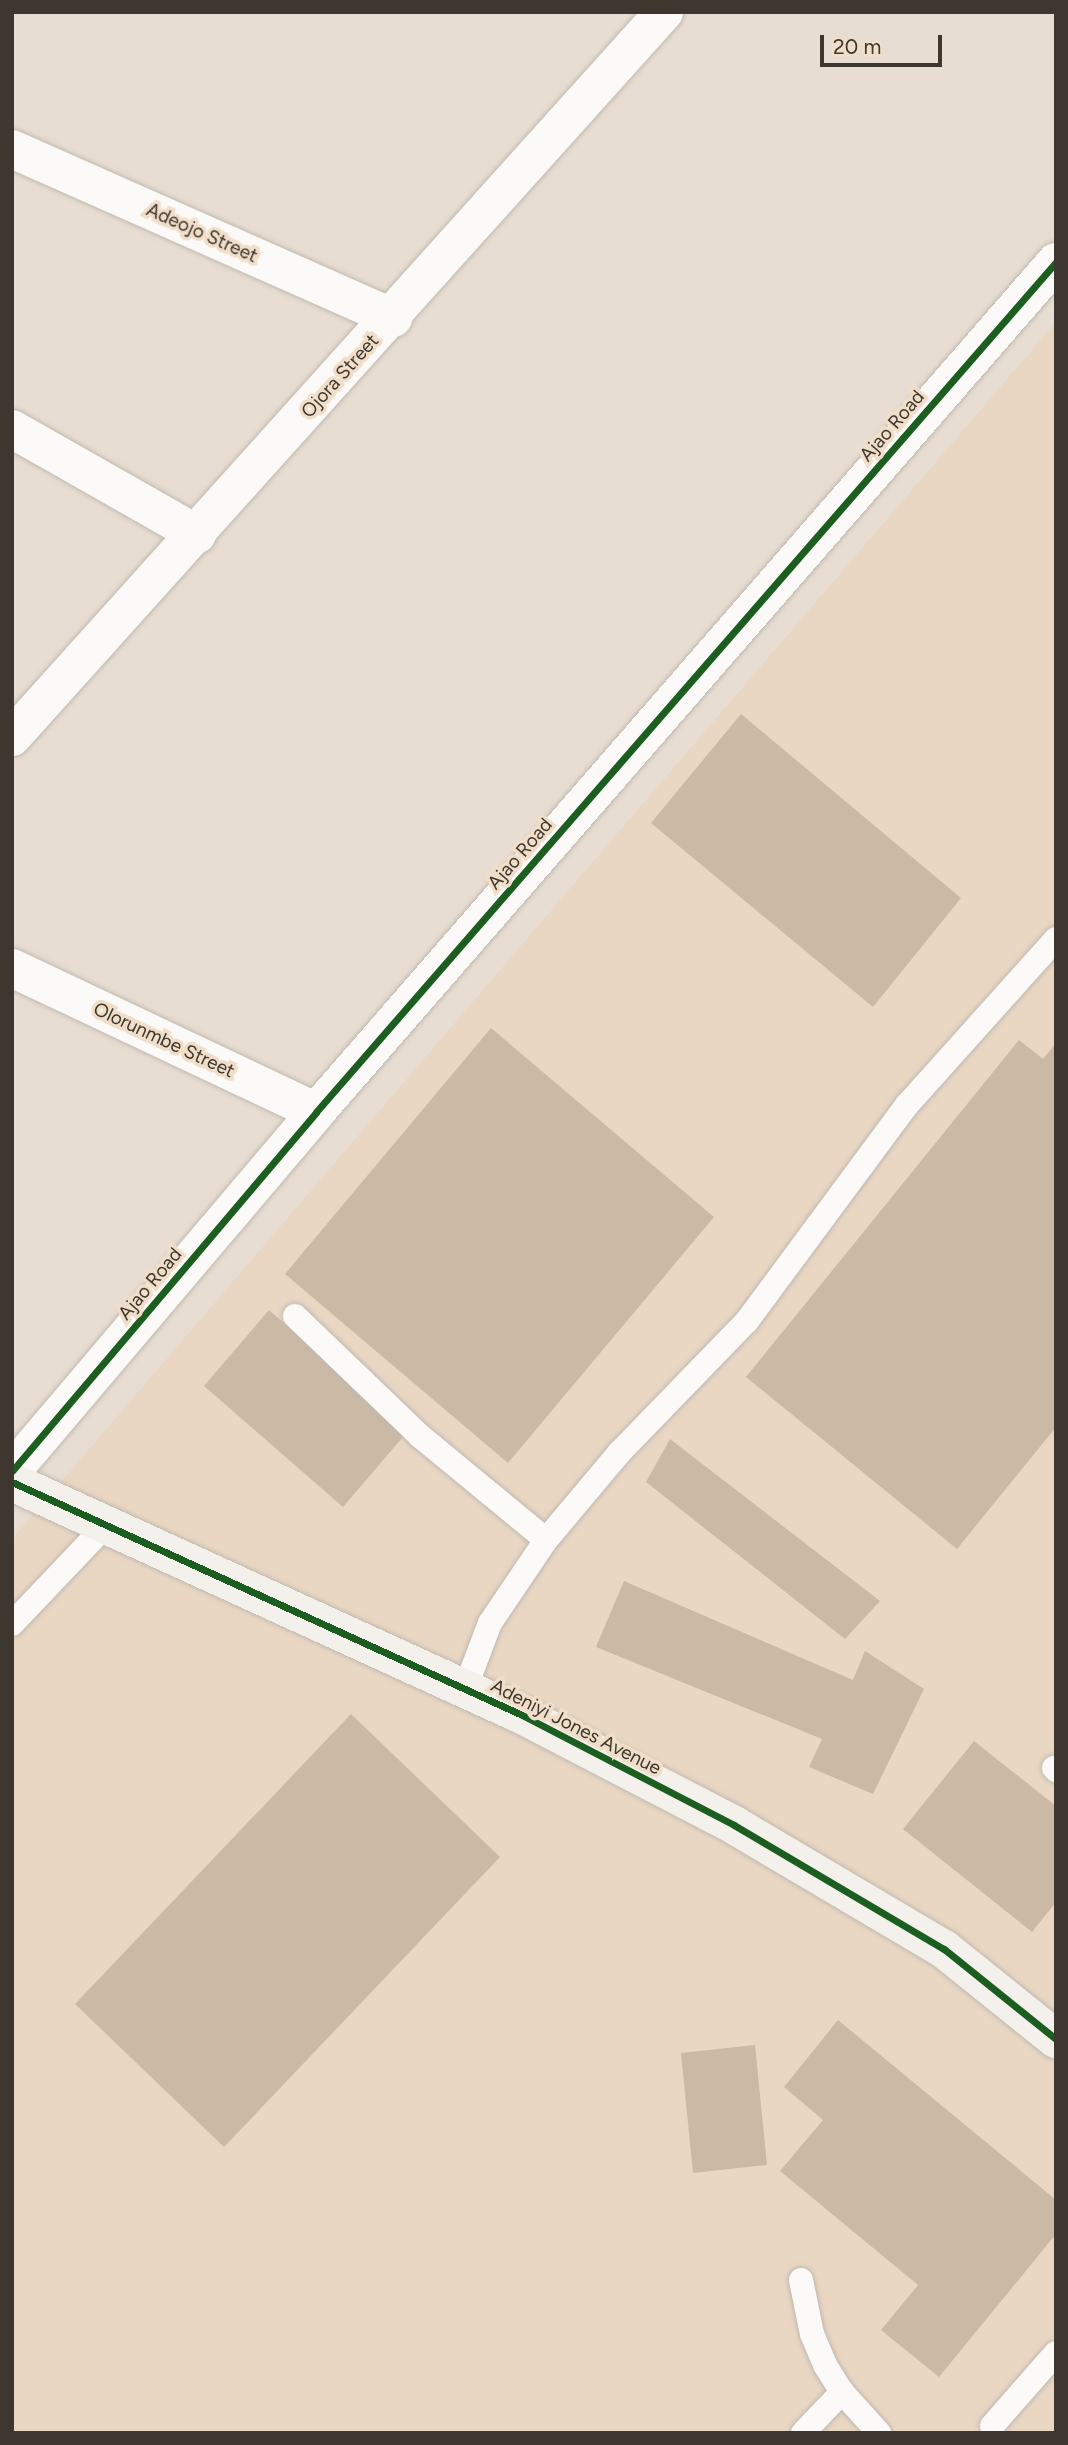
<!DOCTYPE html>
<html>
<head>
<meta charset="utf-8">
<style>
  body { margin:0 }
  #map { position:relative; width:1068px; height:2445px; overflow:hidden; background:#e8ddd2; font-family:Figtree,sans-serif }
  div>[style] { position:absolute }
  .built>* { inset:0; background:#e9d7c3 }
  .building>* { inset:0; background:#cab9a5 }
  .roads { filter:drop-shadow(0 0 2px #c1b9b0) drop-shadow(0 0 2px #c1b9b0) }
  .lane>* { height:24px; margin:-12px; padding:0 12px; transform-origin:12px; border-radius:12px; background:#fcfaf8 }
  .street>* { height:38px; margin:-19px; padding:0 19px; transform-origin:19px; border-radius:19px; background:#fcfaf8 }
  .secondary>* { height:38px; margin:-19px; padding:0 19px; transform-origin:19px; border-radius:19px; background:#f4f1ec }
  .cycleway>* { height:7px; margin:-3.5px; padding:0 3.5px; transform-origin:3.5px; border-radius:3.5px; background:#1b5e20 }
  span { translate:-50% -50%; white-space:nowrap; text-align:center; line-height:1.15; -webkit-text-stroke:7px #f1dec9; paint-order:stroke }
  .street-label { font-size:19px; color:#3e372f }
  .frame { position:absolute; inset:0; border:14px solid #3e372f; pointer-events:none }
  .scale { position:absolute; left:820px; top:35px; width:122px; height:32px; box-sizing:border-box; border:4px solid #3e372f; border-top:0; padding-left:9px; font-size:21px; line-height:24px; white-space:nowrap; color:#3e372f; -webkit-text-stroke:5px #f1dec9; paint-order:stroke }
</style>
</head>
<body>
<div id="map">
  <div class="built">
    <i style="clip-path:polygon(1056px 322px,1056px 2433px,12px 2433px,12px 1539px)"></i>
  </div>
  <div class="building">
    <i style="clip-path:polygon(741px 714px,961px 898px,873px 1007px,651px 823px)"></i>
    <i style="clip-path:polygon(491px 1028px,714px 1217px,508px 1463px,285px 1274px)"></i>
    <i style="clip-path:polygon(1019px 1040px,1043px 1059px,1056px 1043px,1056px 1427px,957px 1549px,746px 1377px)"></i>
    <i style="clip-path:polygon(269px 1310px,408px 1431px,343px 1507px,204px 1386px)"></i>
    <i style="clip-path:polygon(670px 1439px,880px 1601px,845px 1639px,646px 1482px)"></i>
    <i style="clip-path:polygon(624px 1581px,853px 1680px,865px 1651px,924px 1689px,873px 1794px,809px 1767px,822px 1739px,596px 1647px)"></i>
    <i style="clip-path:polygon(351px 1714px,500px 1857px,224px 2147px,75px 2004px)"></i>
    <i style="clip-path:polygon(974px 1741px,1056px 1806px,1056px 1902px,1032px 1932px,903px 1829px)"></i>
    <i style="clip-path:polygon(838px 2020px,1056px 2200px,1056px 2234px,939px 2377px,881px 2330px,918px 2285px,780px 2171px,823px 2120px,784px 2087px)"></i>
    <i style="clip-path:polygon(755px 2045px,767px 2165px,693px 2173px,681px 2053px)"></i>
  </div>
  <div class="roads">
    <div class="lane">
      <i style="left:295px;top:1316px;width:173px;rotate:43.8deg"></i>
      <i style="left:420px;top:1436px;width:163px;rotate:39.5deg"></i>
      <i style="left:12px;top:1624px;width:137px;rotate:-46.5deg"></i>
      <i style="left:465px;top:1689px;width:71px;rotate:-69.3deg"></i>
      <i style="left:490px;top:1623px;width:100px;rotate:-56deg"></i>
      <i style="left:546px;top:1540px;width:114px;rotate:-50deg"></i>
      <i style="left:619px;top:1453px;width:184px;rotate:-45.9deg"></i>
      <i style="left:747px;top:1321px;width:269px;rotate:-53.5deg"></i>
      <i style="left:907px;top:1105px;width:223px;rotate:-48.1deg"></i>
      <i style="left:1054px;top:1768px;width:3px;rotate:45deg"></i>
      <i style="left:801px;top:2280px;width:55px;rotate:78.5deg"></i>
      <i style="left:812px;top:2334px;width:34px;rotate:67deg"></i>
      <i style="left:825px;top:2365px;width:32px;rotate:58deg"></i>
      <i style="left:842px;top:2392px;width:55px;rotate:47.9deg"></i>
      <i style="left:992px;top:2426px;width:97px;rotate:-48.8deg"></i>
      <i style="left:803px;top:2433px;width:57px;rotate:-46.4deg"></i>
    </div>
    <div class="street">
      <i style="left:12px;top:149px;width:417px;rotate:23.9deg"></i>
      <i style="left:12px;top:429px;width:213px;rotate:29.6deg"></i>
      <i style="left:12px;top:737px;width:975px;rotate:-48.03deg"></i>
      <i style="left:12px;top:968px;width:336px;rotate:25.3deg"></i>
      <i style="left:12px;top:1471px;width:470px;rotate:-49.7deg"></i>
      <i style="left:316px;top:1112px;width:1127px;rotate:-48.96deg"></i>
    </div>
    <div class="secondary">
      <i style="left:12px;top:1482px;width:561px;rotate:24.55deg"></i>
      <i style="left:522px;top:1715px;width:239px;rotate:27.4deg"></i>
      <i style="left:734px;top:1825px;width:244px;rotate:30.6deg"></i>
      <i style="left:944px;top:1949px;width:144px;rotate:38.8deg"></i>
    </div>
  </div>
  <div class="cycleway">
    <i style="left:12px;top:1471px;width:470px;rotate:-49.7deg"></i>
    <i style="left:316px;top:1112px;width:1127px;rotate:-48.96deg"></i>
    <i style="left:12px;top:1482px;width:561px;rotate:24.55deg"></i>
    <i style="left:522px;top:1715px;width:239px;rotate:27.4deg"></i>
    <i style="left:734px;top:1825px;width:244px;rotate:30.6deg"></i>
    <i style="left:944px;top:1949px;width:144px;rotate:38.8deg"></i>
  </div>
  <div class="street-label">
    <span style="left:202px;top:233px;rotate:24deg">Adeojo Street</span>
    <span style="left:340px;top:376px;rotate:-48deg">Ojora Street</span>
    <span style="left:892px;top:426px;rotate:-49deg">Ajao Road</span>
    <span style="left:520px;top:854px;rotate:-49deg">Ajao Road</span>
    <span style="left:164px;top:1040px;rotate:25deg">Olorunmbe Street</span>
    <span style="left:150px;top:1284px;rotate:-50deg">Ajao Road</span>
    <span style="left:576px;top:1727px;rotate:27deg">Adeniyi Jones Avenue</span>
  </div>
  <div class="frame"></div>
  <div class="scale">20 m</div>
</div>
</body>
</html>
